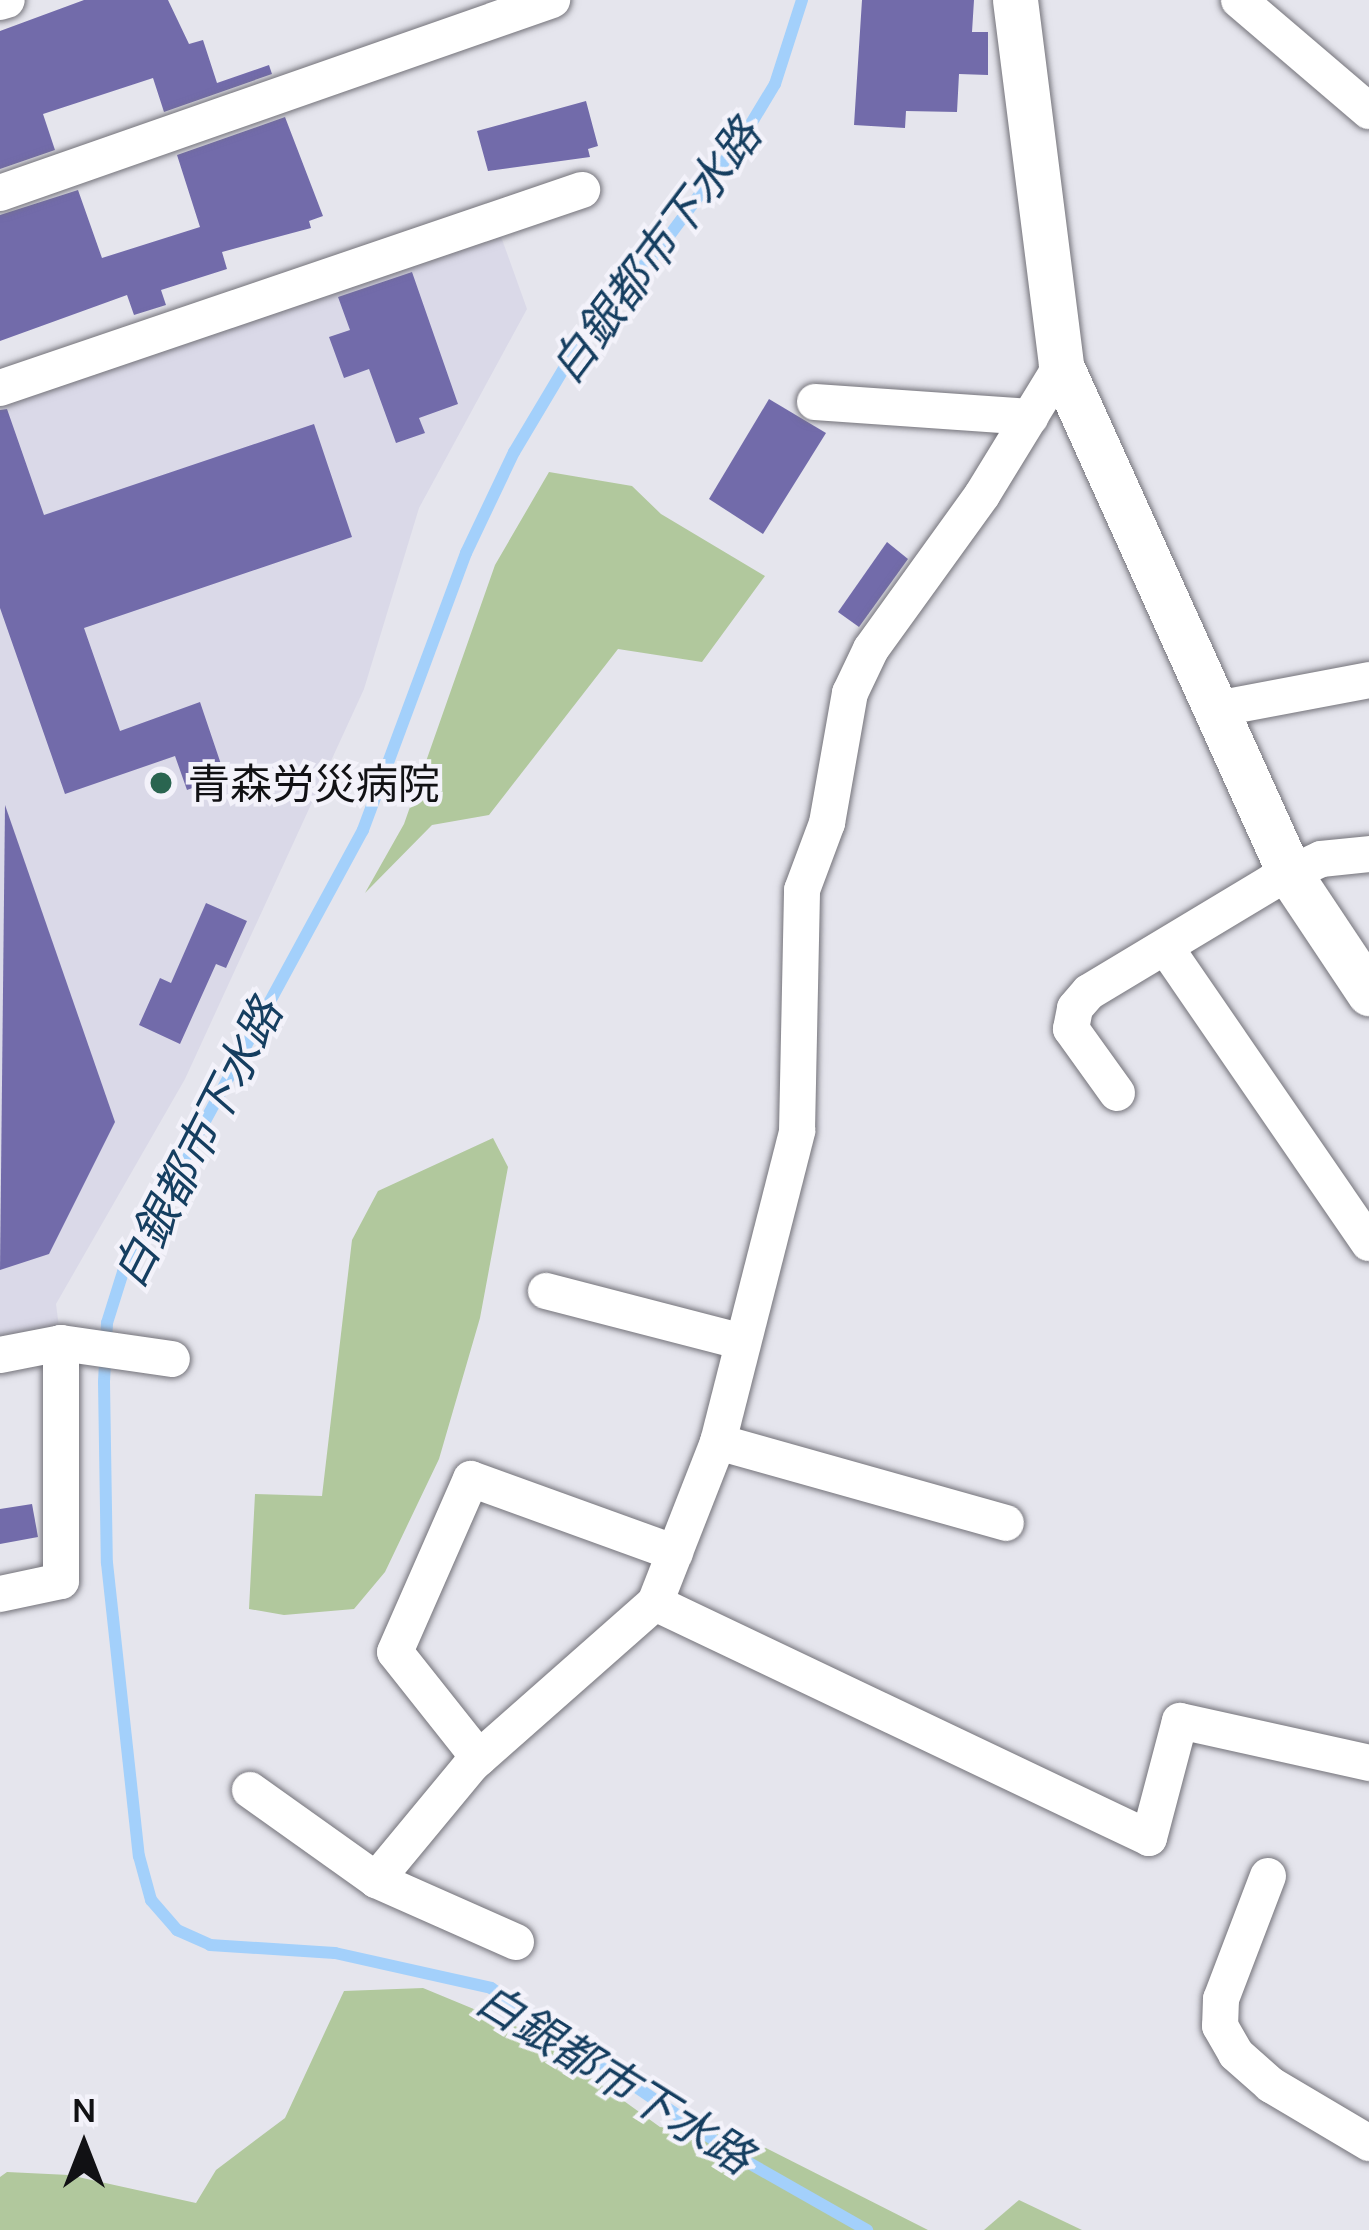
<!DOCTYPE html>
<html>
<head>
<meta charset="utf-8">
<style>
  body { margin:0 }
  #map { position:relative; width:1369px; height:2230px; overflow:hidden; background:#e5e5ed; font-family:Manrope,"Noto Sans JP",sans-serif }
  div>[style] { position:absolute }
  .built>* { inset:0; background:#dad9e8 }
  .green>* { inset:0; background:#b1c89d }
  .stream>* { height:12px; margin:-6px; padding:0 6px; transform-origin:6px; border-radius:6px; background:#a3d0fb }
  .building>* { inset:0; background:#726baa }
  .roads { filter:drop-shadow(0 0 3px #74737a) drop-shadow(0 0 3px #74737a) }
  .minor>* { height:36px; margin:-18px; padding:0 18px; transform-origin:18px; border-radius:18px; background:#fff }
  .tertiary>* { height:45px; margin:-22.5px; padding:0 22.5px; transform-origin:22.5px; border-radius:22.5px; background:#fff }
  .dots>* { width:33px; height:33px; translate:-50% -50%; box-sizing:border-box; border:6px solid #f3f2fa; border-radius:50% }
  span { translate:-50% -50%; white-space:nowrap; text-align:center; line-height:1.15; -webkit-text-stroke:9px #f3f2fa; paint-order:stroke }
  .poi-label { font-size:42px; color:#111114 }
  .left { translate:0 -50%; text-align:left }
  .water-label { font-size:45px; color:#153e60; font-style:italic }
  .north { position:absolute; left:24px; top:2086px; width:120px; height:120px; -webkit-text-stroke:9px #f3f2fa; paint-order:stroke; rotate:0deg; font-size:33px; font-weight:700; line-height:48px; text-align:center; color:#111114 }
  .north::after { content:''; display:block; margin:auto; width:42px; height:54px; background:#111114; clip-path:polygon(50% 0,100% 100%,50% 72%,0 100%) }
</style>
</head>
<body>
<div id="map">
  <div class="built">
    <i style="clip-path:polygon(494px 217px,527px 309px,419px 508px,364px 689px,185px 1079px,56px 1304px,61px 1343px,0 1355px,0 388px)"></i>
  </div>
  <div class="green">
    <i style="clip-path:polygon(549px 472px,632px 486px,661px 514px,765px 576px,702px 662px,618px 649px,489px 815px,432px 825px,365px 893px,404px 824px,495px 565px)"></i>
    <i style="clip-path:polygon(493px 1138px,508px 1167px,480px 1318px,439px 1459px,385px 1572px,354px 1609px,284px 1615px,249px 1609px,255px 1494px,322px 1496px,352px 1240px,378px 1191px)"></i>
    <i style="clip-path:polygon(423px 1988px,527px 2031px,660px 2127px,744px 2137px,928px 2230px,0 2230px,0 2177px,7px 2172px,69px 2175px,196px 2203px,216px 2170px,285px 2118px,344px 1991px)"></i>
    <i style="clip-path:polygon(1019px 2200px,1082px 2230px,984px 2230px)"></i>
  </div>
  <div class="stream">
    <i style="left:802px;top:0;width:88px;rotate:107.8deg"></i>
    <i style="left:775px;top:84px;width:56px;rotate:121.1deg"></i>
    <i style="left:746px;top:132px;width:148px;rotate:126.5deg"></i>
    <i style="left:658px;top:251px;width:87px;rotate:134.5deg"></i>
    <i style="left:597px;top:313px;width:162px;rotate:120.8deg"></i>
    <i style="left:514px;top:452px;width:112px;rotate:115.4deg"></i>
    <i style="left:466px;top:553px;width:296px;rotate:110.4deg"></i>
    <i style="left:363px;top:830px;width:503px;rotate:118.5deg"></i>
    <i style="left:123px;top:1272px;width:53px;rotate:107.4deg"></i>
    <i style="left:107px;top:1323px;width:59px;rotate:92.9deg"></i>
    <i style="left:104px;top:1382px;width:181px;rotate:89.1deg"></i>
    <i style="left:107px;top:1563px;width:295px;rotate:83.8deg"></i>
    <i style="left:139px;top:1856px;width:46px;rotate:74.7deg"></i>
    <i style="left:151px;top:1900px;width:40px;rotate:49deg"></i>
    <i style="left:177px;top:1930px;width:36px;rotate:24deg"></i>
    <i style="left:210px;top:1945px;width:125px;rotate:3.7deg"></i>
    <i style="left:335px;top:1953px;width:160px;rotate:12.6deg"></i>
    <i style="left:491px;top:1988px;width:304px;rotate:34.3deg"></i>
    <i style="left:742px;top:2159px;width:144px;rotate:29.6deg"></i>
  </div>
  <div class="building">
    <i style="clip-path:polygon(84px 0,168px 0,189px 44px,203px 40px,217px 83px,269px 65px,272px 74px,164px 112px,153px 78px,43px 114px,55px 150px,0 169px,0 31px)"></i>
    <i style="clip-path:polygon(862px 0,974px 0,972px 32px,988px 32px,988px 75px,959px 74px,957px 112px,906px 111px,905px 128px,854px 125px)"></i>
    <i style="clip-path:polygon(586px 101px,598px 146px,588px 149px,590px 157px,488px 171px,477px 131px)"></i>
    <i style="clip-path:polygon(285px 117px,323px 216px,309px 221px,311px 228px,222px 252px,227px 269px,161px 290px,166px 305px,134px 315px,127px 295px,0 341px,0 215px,78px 190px,102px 258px,200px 227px,177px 155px)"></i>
    <i style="clip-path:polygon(412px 272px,458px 404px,419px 418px,425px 433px,396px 443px,369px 369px,344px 378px,329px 337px,350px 330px,338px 297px)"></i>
    <i style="clip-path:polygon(769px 399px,826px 433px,763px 534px,709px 499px)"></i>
    <i style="clip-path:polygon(7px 409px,44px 515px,314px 424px,352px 537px,84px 628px,120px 731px,200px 702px,225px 776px,187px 790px,175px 756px,65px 794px,0 608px,0 410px)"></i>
    <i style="clip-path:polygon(887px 542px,908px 559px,859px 627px,838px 612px)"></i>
    <i style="clip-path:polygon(5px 805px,115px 1122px,49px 1254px,0 1270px)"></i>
    <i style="clip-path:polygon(206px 903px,247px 921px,226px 968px,216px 964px,180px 1044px,139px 1025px,160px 978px,171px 983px)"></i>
    <i style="clip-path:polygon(32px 1504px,38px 1537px,0 1544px,0 1509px)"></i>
  </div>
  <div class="roads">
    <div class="minor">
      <i style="left:1239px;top:0;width:171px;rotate:40.5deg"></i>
      <i style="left:0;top:2px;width:7px;rotate:-16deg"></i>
      <i style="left:0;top:193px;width:585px;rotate:-19.27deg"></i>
      <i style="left:0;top:388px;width:615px;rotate:-18.79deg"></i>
      <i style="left:815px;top:402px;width:216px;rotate:4deg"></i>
      <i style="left:1216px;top:709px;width:156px;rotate:-10.7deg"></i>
      <i style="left:1166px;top:948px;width:358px;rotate:55.5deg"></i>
      <i style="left:1117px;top:1093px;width:79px;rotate:-125.7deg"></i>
      <i style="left:1071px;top:1029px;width:21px;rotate:-79deg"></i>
      <i style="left:1075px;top:1008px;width:21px;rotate:-49deg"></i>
      <i style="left:1089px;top:992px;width:214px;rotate:-31deg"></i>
      <i style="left:1272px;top:882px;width:54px;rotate:-25.1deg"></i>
      <i style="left:1321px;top:859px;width:48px;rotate:-5.9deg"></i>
      <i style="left:546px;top:1291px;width:200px;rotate:14.5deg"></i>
      <i style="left:0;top:1355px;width:62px;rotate:-11.1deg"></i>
      <i style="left:61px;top:1343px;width:112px;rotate:8.2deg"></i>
      <i style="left:718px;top:1442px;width:299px;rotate:15.7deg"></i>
      <i style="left:0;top:1594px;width:62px;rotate:-12deg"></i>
      <i style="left:61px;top:1581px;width:238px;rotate:-90deg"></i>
      <i style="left:655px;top:1603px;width:547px;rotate:25.44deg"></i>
      <i style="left:1149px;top:1838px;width:121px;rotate:-75.2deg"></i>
      <i style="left:1180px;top:1721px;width:194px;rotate:12.5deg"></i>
      <i style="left:479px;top:1758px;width:135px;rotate:-128.4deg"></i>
      <i style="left:395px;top:1652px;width:189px;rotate:-66.3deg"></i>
      <i style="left:471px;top:1479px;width:217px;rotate:19.9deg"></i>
      <i style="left:250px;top:1790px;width:155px;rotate:35.5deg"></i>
      <i style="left:1268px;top:1876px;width:132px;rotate:110.9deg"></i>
      <i style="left:1221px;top:1999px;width:27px;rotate:92deg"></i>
      <i style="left:1220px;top:2026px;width:32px;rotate:60deg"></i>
      <i style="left:1236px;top:2054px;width:47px;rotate:41.5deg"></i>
      <i style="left:1271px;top:2085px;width:114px;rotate:30.6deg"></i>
      <i style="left:516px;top:1942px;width:153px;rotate:-156.1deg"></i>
      <i style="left:376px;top:1880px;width:149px;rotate:-50.4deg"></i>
      <i style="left:471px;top:1765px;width:245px;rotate:-41.4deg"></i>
      <i style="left:655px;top:1603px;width:173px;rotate:-68.6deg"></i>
      <i style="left:718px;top:1442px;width:321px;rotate:-75.7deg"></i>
      <i style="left:797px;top:1131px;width:241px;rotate:-88.8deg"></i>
      <i style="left:802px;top:890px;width:72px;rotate:-69.5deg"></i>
      <i style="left:827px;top:823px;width:132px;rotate:-80deg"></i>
      <i style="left:850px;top:693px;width:49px;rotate:-64.5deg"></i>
      <i style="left:871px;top:649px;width:190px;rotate:-54.2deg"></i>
      <i style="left:982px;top:495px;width:151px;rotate:-58.5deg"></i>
    </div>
    <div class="tertiary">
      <i style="left:1015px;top:0;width:369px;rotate:82.8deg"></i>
      <i style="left:1061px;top:366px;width:559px;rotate:65.73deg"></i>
      <i style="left:1291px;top:876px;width:141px;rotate:56.3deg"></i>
    </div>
  </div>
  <div class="dots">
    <i style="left:161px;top:783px;background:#2a6550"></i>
  </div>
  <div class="poi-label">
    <span class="left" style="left:188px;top:783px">青森労災病院</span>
  </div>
  <div class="water-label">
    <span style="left:655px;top:251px;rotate:-53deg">白銀都市下水路</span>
    <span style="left:197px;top:1143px;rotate:-63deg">白銀都市下水路</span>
    <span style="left:615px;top:2078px;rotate:32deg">白銀都市下水路</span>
  </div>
  <div class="north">N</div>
</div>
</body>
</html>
